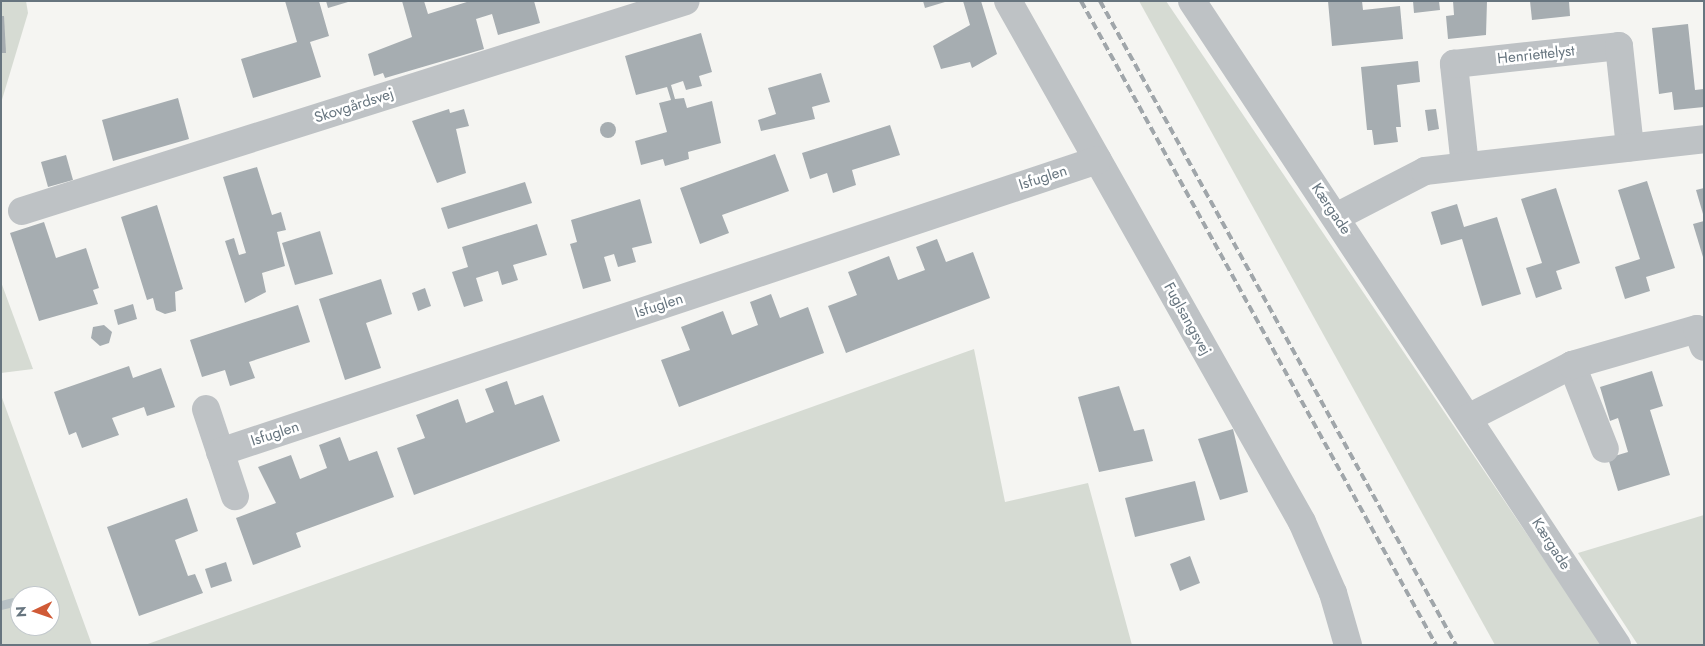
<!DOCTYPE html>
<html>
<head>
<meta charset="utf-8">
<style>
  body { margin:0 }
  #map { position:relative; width:1705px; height:646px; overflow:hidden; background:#f5f5f2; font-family:Jost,sans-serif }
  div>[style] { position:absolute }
  .green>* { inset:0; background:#d6dbd3 }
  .stream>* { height:9px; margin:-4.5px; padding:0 4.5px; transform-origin:4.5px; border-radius:4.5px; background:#b7c1c5 }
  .building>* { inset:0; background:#a6adb1 }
  .round { border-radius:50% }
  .minor>* { height:28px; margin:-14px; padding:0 14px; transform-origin:14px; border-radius:14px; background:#bec2c5 }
  .rail>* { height:4px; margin-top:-2px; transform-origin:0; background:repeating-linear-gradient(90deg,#a0a6aa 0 8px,transparent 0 12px) }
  span { translate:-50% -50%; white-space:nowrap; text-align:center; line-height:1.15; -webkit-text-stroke:5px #fff; paint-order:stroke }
  .street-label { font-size:15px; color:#67757f }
  .frame { position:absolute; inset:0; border:2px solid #67757f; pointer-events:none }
  .north { position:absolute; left:10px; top:586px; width:50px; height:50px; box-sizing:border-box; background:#fff; border:1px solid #c2c8cc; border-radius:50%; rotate:267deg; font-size:14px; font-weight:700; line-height:20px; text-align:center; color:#67757f }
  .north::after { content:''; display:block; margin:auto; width:18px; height:22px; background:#d05a36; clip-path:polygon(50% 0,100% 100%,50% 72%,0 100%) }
</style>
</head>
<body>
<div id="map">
  <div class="green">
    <i style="clip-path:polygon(1px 1px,26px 1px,28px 13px,1px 103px)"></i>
    <i style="clip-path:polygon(1139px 1px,1166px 1px,1602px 645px,1495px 645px)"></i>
    <i style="clip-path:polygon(1px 282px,33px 369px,1px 373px)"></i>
    <i style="clip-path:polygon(974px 349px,1005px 502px,1088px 483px,1132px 645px,145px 645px)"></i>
    <i style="clip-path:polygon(evenodd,1px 395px,92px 645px,1px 645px,1px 395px,20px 596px,50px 596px,50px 626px,20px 626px,20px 596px)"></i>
    <i style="clip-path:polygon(1704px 515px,1704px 645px,1638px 645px,1578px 553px)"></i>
  </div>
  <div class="stream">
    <i style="left:1px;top:605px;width:12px;rotate:-14deg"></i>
  </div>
  <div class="building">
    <i style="clip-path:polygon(285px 1px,319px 1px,329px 36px,310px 42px,321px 77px,253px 98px,241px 59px,297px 42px)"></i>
    <i style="clip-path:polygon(326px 1px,348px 1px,348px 2px,328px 8px)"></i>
    <i style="clip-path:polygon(402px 1px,424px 1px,428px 14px,470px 1px,534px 1px,540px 23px,498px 35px,492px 14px,476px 19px,484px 49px,385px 78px,383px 73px,374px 76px,368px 54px,412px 37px)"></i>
    <i style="clip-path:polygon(923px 1px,944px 1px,945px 2px,925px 8px)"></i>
    <i style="clip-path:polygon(963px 1px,981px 1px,997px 54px,972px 68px,970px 62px,941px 69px,933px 46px,970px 25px)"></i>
    <i style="clip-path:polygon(1328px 1px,1362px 1px,1363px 10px,1400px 6px,1403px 39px,1332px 46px)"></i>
    <i style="clip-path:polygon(1413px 1px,1439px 1px,1440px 10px,1414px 13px)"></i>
    <i style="clip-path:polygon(1453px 1px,1487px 1px,1486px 35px,1448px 39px,1446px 16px,1454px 15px)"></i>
    <i style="clip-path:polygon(1530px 1px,1569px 1px,1570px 16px,1532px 20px)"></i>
    <i style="clip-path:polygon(1px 16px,4px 16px,6px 53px,1px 53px)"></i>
    <i style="clip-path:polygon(1688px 24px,1695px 90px,1704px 89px,1704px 107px,1674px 110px,1672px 92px,1659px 94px,1652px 28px)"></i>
    <i style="clip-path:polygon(701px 33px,712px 72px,699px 76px,702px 86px,686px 90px,683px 81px,671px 85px,675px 99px,684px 98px,687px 108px,712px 101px,721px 143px,688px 152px,689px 159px,665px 166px,663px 159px,641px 165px,635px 141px,667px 132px,659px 103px,671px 100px,667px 87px,636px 95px,625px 56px)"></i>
    <i style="clip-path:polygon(1418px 61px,1420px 82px,1397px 85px,1401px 127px,1396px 127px,1398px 142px,1374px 145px,1372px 130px,1367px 130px,1361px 67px)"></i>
    <i style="clip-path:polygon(821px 73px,830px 102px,812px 107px,815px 119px,761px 131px,758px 120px,776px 114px,768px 88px)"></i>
    <i style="clip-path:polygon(178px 98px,189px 139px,113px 161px,102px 120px)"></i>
    <i style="clip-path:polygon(449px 109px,450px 113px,464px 109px,469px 126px,456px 129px,466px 173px,437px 183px,412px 121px)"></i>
    <i style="clip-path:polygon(1436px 109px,1439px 129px,1428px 131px,1425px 110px)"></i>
    <i class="round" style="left:600px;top:122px;width:16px;height:16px"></i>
    <i style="clip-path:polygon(890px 125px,900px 155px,852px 170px,856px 185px,833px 193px,827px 173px,810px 179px,802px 153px)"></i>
    <i style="clip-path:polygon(775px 154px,789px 191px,722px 215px,729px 233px,700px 244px,680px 188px)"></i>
    <i style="clip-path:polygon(66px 155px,73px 180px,48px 187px,41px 162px)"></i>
    <i style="clip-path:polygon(257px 167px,272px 215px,281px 212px,286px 230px,277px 232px,285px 266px,262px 273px,266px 292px,245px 303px,225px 241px,234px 238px,239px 255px,246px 253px,223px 177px)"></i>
    <i style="clip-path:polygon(1647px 181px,1675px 268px,1646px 277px,1650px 291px,1625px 299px,1615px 267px,1640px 259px,1618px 190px)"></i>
    <i style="clip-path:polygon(525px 182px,532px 203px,448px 229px,441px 208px)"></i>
    <i style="clip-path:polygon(1556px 188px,1580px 263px,1556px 271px,1562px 289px,1536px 298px,1526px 268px,1542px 263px,1521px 199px)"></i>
    <i style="clip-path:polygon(1704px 188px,1704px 214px,1703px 214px,1696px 190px)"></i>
    <i style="clip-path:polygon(640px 199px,652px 243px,632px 248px,636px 262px,618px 267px,614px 254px,604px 257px,611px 281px,583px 289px,570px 244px,577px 242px,571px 220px)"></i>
    <i style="clip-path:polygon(1457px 204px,1464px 227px,1497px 217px,1521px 294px,1482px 306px,1462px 239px,1441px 245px,1431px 212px)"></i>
    <i style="clip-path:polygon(157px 205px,183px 289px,175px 292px,176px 311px,165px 314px,156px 310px,153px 298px,147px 300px,121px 217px)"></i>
    <i style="clip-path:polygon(1704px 221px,1704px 257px,1703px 257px,1693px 224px)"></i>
    <i style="clip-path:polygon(44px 222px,56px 258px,86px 248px,99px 288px,93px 290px,98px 304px,39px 321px,10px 233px)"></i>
    <i style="clip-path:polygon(537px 224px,547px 255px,513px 265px,518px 280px,502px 285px,498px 271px,476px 278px,483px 301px,464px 307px,452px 272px,468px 267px,462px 247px)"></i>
    <i style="clip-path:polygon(320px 231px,333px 274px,295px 285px,282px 243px)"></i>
    <i style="clip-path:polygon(937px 239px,946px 262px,973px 252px,990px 298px,846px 353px,828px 306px,857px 295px,848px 272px,889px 256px,898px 280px,925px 270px,916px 247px)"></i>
    <i style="clip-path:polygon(381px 279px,392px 314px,366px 323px,381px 368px,345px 380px,319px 299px)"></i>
    <i style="clip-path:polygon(425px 288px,431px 306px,418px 311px,412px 293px)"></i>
    <i style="clip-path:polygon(771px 294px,780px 318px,808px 307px,824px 353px,679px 407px,661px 360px,690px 350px,681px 327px,723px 311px,732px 335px,758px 325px,750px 302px)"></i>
    <i style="clip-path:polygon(133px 304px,137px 319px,118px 325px,114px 310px)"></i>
    <i style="clip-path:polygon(298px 305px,310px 342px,249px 362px,255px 378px,230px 386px,225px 370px,202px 377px,190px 340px)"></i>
    <i style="clip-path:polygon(104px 325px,112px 332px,109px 343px,100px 346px,91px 338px,93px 327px)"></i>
    <i style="clip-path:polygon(129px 366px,133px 378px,161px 368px,175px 407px,147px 416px,144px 407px,112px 418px,119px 435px,82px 448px,76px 432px,69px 435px,54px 392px)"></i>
    <i style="clip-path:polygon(1652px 371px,1663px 406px,1650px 410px,1670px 475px,1618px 491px,1608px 458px,1628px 452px,1618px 418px,1610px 421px,1600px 387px)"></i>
    <i style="clip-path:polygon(507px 381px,515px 405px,543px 395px,560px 441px,414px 495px,397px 448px,425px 438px,416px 415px,458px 399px,466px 423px,494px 412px,485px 389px)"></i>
    <i style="clip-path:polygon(1119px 386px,1134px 431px,1144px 429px,1153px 461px,1099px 472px,1078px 397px)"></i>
    <i style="clip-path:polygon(1233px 429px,1248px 492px,1220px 500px,1198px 439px)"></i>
    <i style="clip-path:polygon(340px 437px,349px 461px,377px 451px,394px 497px,296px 533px,301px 547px,253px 565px,236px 518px,276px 503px,258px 467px,291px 455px,300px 479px,327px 468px,319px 445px)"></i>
    <i style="clip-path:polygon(1195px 481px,1205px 520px,1135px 537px,1125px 498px)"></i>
    <i style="clip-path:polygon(187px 498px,198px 531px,175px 540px,188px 576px,195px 574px,203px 593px,139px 616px,107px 527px)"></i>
    <i style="clip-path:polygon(1190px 556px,1200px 583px,1180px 591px,1170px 564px)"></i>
    <i style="clip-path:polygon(226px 562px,232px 581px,211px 588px,205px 569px)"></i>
  </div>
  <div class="minor">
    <i style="left:1008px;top:1px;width:598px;rotate:60.56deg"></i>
    <i style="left:1302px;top:522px;width:77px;rotate:66.4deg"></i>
    <i style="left:1333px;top:593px;width:54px;rotate:73.9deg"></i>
    <i style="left:1192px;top:1px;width:772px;rotate:56.58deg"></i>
    <i style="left:1465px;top:166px;width:103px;rotate:-96.2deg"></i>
    <i style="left:1454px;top:64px;width:166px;rotate:-6.2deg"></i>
    <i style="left:1619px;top:46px;width:102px;rotate:83.8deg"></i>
    <i style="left:22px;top:211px;width:696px;rotate:-17.55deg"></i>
    <i style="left:1336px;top:217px;width:100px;rotate:-27.3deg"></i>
    <i style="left:1425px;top:171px;width:281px;rotate:-6.5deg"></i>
    <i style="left:1572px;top:365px;width:90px;rotate:68.6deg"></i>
    <i style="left:206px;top:409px;width:92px;rotate:71.6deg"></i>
    <i style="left:1468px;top:418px;width:117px;rotate:-27deg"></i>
    <i style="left:1572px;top:365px;width:130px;rotate:-16.1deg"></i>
    <i style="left:1697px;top:329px;width:19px;rotate:69deg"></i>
    <i style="left:220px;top:452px;width:925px;rotate:-18.4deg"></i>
  </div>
  <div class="rail">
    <i style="left:1081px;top:1px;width:735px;rotate:61.13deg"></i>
    <i style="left:1100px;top:1px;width:736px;rotate:61.07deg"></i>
  </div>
  <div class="street-label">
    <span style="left:1536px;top:55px;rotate:-6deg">Henriettelyst</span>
    <span style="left:354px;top:106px;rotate:-18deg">Skovgårdsvej</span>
    <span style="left:1043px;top:178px;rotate:-18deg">Isfuglen</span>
    <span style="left:1331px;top:209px;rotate:56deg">Kærgade</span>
    <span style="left:659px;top:306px;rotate:-18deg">Isfuglen</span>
    <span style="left:1187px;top:319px;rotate:61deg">Fuglsangsvej</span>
    <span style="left:275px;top:434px;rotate:-18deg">Isfuglen</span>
    <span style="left:1551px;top:544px;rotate:57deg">Kærgade</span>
  </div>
  <div class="frame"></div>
  <div class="north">N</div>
</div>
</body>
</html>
